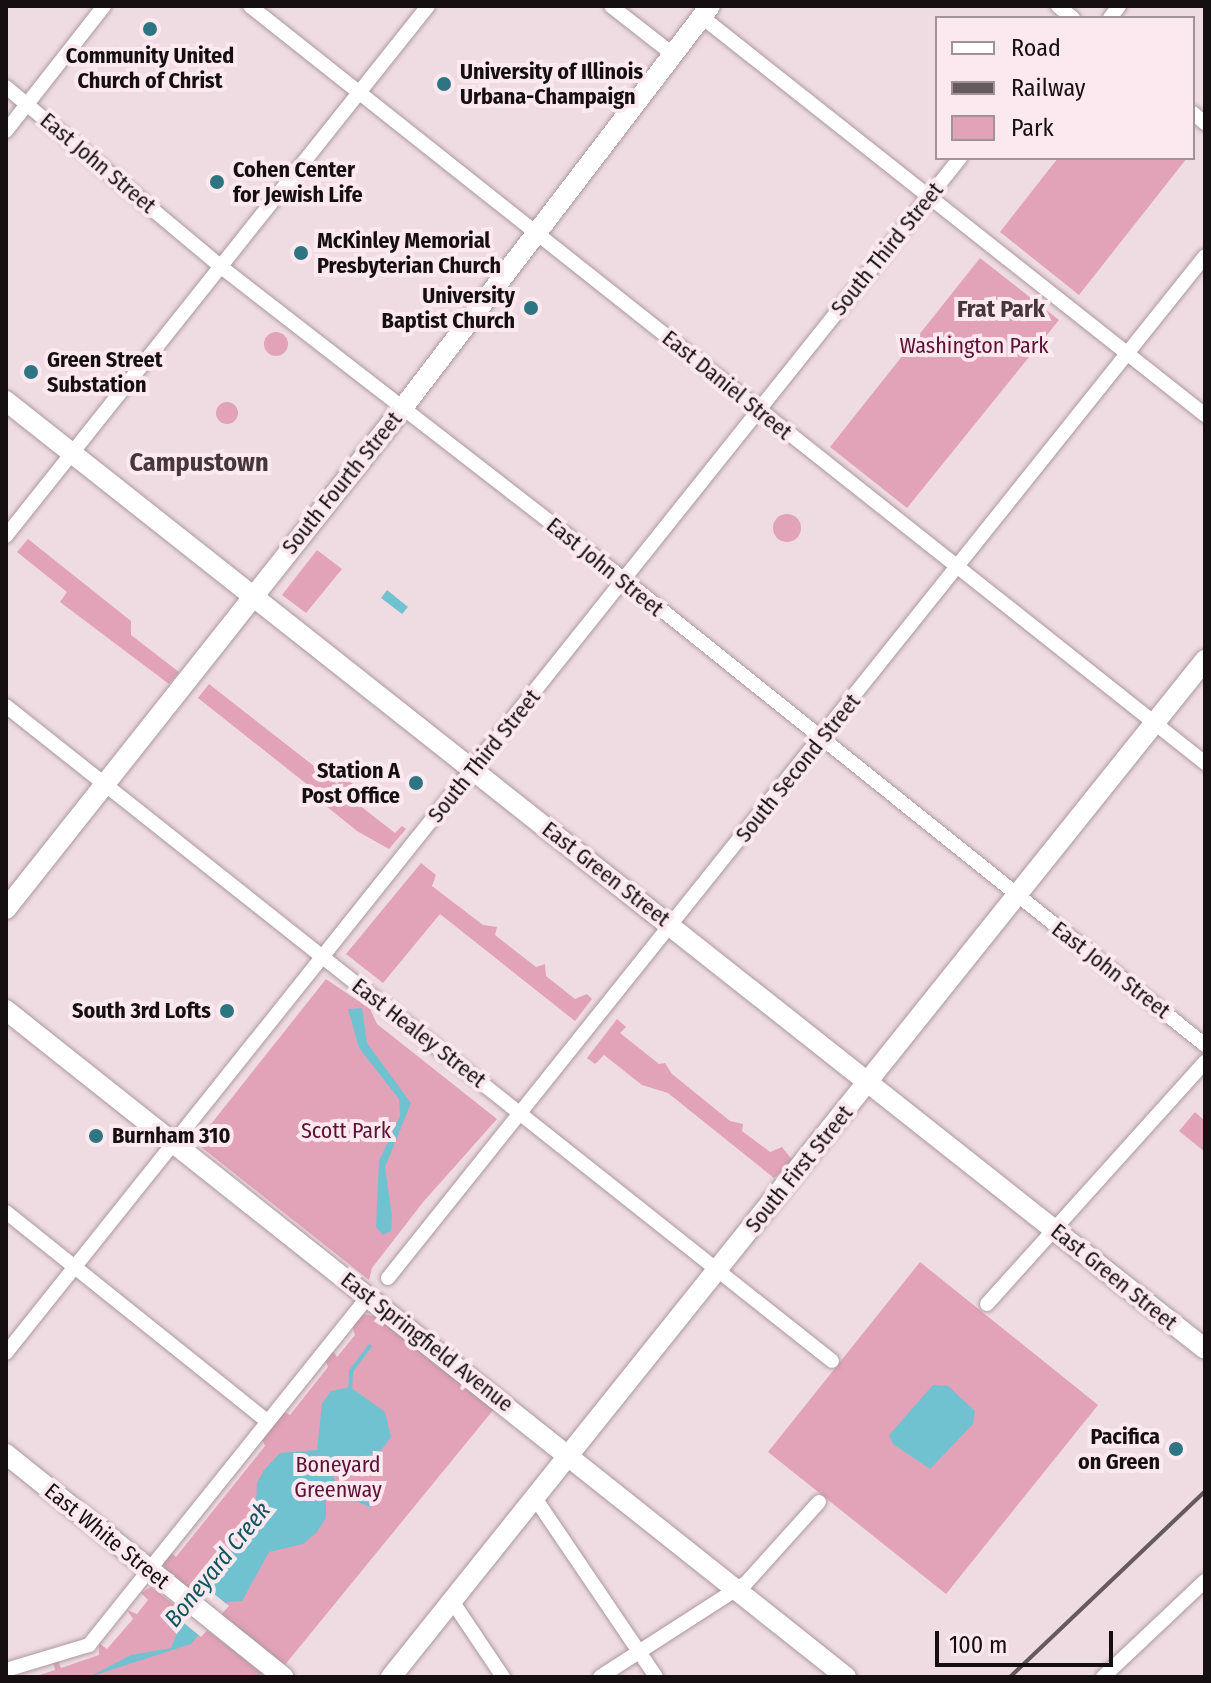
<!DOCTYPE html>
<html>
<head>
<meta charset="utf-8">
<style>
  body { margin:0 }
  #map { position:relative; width:1211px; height:1683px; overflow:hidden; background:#efdce2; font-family:"Fira Sans Condensed",sans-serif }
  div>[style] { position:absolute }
  .green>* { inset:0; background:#e2a2b8 }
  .round { border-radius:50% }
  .water>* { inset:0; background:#71c2d0 }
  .pier>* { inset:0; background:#efdce2 }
  .stream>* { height:4px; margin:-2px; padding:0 2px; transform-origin:2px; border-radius:2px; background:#71c2d0 }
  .roads { filter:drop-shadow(0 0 2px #aa999e) drop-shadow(0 0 2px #aa999e) }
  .street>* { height:14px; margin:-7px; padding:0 7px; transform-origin:7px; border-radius:7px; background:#fff }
  .secondary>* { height:20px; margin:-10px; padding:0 10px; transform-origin:10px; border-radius:10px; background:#fff }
  .rail>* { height:4px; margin:-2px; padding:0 2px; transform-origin:2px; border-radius:2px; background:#655a5e }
  .dots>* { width:22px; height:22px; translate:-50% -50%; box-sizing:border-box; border:4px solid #fce9ef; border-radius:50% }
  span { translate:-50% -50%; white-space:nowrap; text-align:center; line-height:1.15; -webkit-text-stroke:8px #fce9ef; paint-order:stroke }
  .poi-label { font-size:22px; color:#150f11; font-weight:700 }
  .left { translate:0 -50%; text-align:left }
  .right { translate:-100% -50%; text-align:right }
  .street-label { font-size:22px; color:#150f11 }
  .park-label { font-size:22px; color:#5d1135 }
  .neighbourhood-label { font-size:24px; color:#46373c; font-weight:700 }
  .water-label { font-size:24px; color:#0d5660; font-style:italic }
  .quarter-label { font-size:26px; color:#46373c; font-weight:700 }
  .frame { position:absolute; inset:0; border:8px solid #150f11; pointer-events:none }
  .legend { position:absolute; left:935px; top:16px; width:260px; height:144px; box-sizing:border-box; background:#fce9ef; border:2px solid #a09296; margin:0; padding:10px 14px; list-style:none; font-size:24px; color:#150f11 }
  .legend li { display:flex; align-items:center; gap:16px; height:40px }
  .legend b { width:40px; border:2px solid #a09296 }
  .scale { position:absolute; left:935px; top:1631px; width:178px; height:36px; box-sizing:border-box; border:4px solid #150f11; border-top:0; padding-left:10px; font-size:24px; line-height:28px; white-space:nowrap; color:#150f11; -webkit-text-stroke:6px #fce9ef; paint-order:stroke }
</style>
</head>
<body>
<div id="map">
  <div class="green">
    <i style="clip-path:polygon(1058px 158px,1187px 158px,1079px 295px,1000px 232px)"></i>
    <i style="clip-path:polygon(980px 258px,1059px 320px,907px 508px,830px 447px)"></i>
    <i class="round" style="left:264px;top:332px;width:24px;height:24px"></i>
    <i class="round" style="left:216px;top:402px;width:22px;height:22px"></i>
    <i class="round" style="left:773px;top:514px;width:28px;height:28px"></i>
    <i style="clip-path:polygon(28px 539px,131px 621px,131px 635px,179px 672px,169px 684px,60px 602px,67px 592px,17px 552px)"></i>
    <i style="clip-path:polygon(317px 550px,342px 569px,306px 613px,282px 595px)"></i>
    <i style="clip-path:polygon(209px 684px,337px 784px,343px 777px,353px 784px,345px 794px,395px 833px,402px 826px,406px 829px,389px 849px,357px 831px,310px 793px,313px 789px,198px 698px)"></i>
    <i style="clip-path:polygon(421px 863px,436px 875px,432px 886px,483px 925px,497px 927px,495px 935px,536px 967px,545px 964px,546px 976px,575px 999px,587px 994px,592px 999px,575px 1021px,440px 914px,383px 983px,346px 954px)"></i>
    <i style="clip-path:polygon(326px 979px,370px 1009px,377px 1024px,497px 1119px,424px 1201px,372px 1268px,369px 1280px,196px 1143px)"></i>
    <i style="clip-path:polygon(617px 1019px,626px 1027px,620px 1033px,659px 1064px,665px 1063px,672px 1074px,730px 1121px,743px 1124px,742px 1131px,770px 1152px,782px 1147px,793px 1161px,774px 1178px,668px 1093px,642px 1085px,604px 1055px,595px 1064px,587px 1058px)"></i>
    <i style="clip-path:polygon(1195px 1112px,1205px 1121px,1205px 1152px,1179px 1131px)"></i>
    <i style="clip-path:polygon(920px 1262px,1098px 1405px,946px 1594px,768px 1452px)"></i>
    <i style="clip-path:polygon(363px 1314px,378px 1317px,494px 1409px,284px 1666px,166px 1571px,163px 1563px,171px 1553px,176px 1557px,265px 1446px,262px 1439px,285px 1412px,290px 1415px,328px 1367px,325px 1359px,333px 1351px,337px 1357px,355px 1335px,352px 1325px)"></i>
    <i style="clip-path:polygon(151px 1587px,263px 1673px,259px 1677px,33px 1677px,55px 1670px,53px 1662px,58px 1661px,61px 1668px,99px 1655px,99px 1643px,107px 1649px,133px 1619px,127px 1610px,137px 1614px,148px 1600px,141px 1593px)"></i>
  </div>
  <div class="water">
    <i style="clip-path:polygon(387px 590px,408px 607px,402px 614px,381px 598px)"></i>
    <i style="clip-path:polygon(362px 1008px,367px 1043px,411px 1103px,385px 1167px,392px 1216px,391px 1231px,383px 1235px,376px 1227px,379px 1161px,400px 1116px,399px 1099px,359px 1048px,348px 1009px)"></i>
    <i style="clip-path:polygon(933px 1385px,948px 1386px,975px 1411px,973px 1424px,930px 1469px,893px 1444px,889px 1435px)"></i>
    <i style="clip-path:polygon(350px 1387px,385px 1412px,391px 1437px,379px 1453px,337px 1462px,332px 1475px,340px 1488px,326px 1500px,326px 1518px,316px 1533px,303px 1544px,269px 1552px,242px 1601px,227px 1602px,191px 1644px,89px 1677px,131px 1655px,171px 1648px,181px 1623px,212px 1591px,216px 1558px,240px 1544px,255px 1525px,257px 1483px,264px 1470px,280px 1453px,317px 1450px,322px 1403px,331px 1391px)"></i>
  </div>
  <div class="pier">
    <i style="clip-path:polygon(208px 1589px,229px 1606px,201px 1637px,179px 1619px)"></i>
  </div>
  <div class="stream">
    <i style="left:350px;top:1392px;width:21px;rotate:-87deg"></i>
    <i style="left:351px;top:1371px;width:31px;rotate:-53deg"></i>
    <i style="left:346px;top:1494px;width:26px;rotate:25deg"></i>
  </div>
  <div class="roads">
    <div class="street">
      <i style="left:250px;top:6px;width:1219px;rotate:38.4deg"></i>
      <i style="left:611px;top:6px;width:81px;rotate:38deg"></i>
      <i style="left:1058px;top:6px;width:19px;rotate:39deg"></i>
      <i style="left:1110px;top:18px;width:15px;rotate:-53deg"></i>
      <i style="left:707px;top:21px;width:635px;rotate:38.35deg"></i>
      <i style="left:6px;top:87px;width:279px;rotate:39.9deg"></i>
      <i style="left:220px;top:266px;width:496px;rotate:37.8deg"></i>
      <i style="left:612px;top:570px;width:760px;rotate:38.7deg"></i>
      <i style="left:1193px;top:113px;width:16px;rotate:40deg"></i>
      <i style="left:6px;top:131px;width:159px;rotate:-51.9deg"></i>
      <i style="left:6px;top:536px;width:677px;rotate:-51.47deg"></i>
      <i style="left:6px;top:706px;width:1054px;rotate:38.41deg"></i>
      <i style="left:6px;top:1212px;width:334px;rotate:38.7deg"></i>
      <i style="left:388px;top:1278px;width:1308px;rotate:-51.36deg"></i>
      <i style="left:987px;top:1304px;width:326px;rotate:-48deg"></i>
      <i style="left:6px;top:1353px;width:1529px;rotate:-51.4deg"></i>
      <i style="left:535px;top:1498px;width:216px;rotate:55.9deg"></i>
      <i style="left:452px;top:1601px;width:92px;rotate:56.1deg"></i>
      <i style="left:6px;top:1670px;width:87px;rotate:-16.8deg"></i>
      <i style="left:89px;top:1645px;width:446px;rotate:-51.3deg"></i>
      <i style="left:600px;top:1677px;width:174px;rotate:-32.8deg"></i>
      <i style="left:746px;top:1583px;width:109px;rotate:-48deg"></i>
      <i style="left:1103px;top:1677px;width:140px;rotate:-43.3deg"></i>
    </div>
    <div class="secondary">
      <i style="left:6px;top:401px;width:1528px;rotate:38.33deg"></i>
      <i style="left:6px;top:909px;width:638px;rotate:-51.62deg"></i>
      <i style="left:402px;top:409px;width:507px;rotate:-52.61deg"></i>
      <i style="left:6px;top:1010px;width:1073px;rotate:38.45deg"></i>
      <i style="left:6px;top:1454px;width:356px;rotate:38.8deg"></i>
      <i style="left:391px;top:1677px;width:1303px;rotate:-51.33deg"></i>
    </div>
  </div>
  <div class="rail">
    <i style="left:1010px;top:1677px;width:269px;rotate:-43.6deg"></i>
  </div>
  <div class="dots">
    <i style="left:150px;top:29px;background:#2d7580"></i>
    <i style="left:444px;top:84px;background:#2d7580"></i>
    <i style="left:217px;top:182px;background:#2d7580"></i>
    <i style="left:301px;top:253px;background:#2d7580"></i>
    <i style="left:531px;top:308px;background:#2d7580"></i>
    <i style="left:31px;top:372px;background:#2d7580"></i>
    <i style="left:416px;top:783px;background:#2d7580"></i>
    <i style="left:227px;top:1011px;background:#2d7580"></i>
    <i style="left:96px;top:1136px;background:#2d7580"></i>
    <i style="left:1176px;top:1449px;background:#2d7580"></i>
  </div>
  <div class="poi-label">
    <span style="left:150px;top:68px">Community United<br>Church of Christ</span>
    <span class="left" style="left:460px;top:84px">University of Illinois<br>Urbana-Champaign</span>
    <span class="left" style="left:233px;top:182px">Cohen Center<br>for Jewish Life</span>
    <span class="left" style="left:317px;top:253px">McKinley Memorial<br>Presbyterian Church</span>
    <span class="right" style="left:515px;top:308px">University<br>Baptist Church</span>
    <span class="left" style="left:47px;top:372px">Green Street<br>Substation</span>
    <span class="right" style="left:400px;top:783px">Station A<br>Post Office</span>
    <span class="right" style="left:211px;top:1011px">South 3rd Lofts</span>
    <span class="left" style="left:112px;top:1136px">Burnham 310</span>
    <span class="right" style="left:1160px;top:1449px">Pacifica<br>on Green</span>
  </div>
  <div class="street-label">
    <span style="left:98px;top:163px;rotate:40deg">East John Street</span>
    <span style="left:887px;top:249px;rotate:-51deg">South Third Street</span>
    <span style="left:727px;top:385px;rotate:39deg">East Daniel Street</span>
    <span style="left:342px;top:483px;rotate:-51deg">South Fourth Street</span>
    <span style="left:605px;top:567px;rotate:39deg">East John Street</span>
    <span style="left:484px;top:756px;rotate:-51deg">South Third Street</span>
    <span style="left:798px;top:768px;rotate:-51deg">South Second Street</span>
    <span style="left:606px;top:874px;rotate:38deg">East Green Street</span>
    <span style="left:1111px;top:970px;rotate:38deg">East John Street</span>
    <span style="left:419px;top:1033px;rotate:38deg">East Healey Street</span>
    <span style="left:799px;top:1169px;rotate:-51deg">South First Street</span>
    <span style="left:1114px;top:1277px;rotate:39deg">East Green Street</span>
    <span style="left:427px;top:1342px;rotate:38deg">East Springfield Avenue</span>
    <span style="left:107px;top:1536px;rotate:39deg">East White Street</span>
  </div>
  <div class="park-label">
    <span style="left:974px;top:346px">Washington Park</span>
    <span style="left:346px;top:1131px">Scott Park</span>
    <span style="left:338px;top:1477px">Boneyard<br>Greenway</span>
  </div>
  <div class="neighbourhood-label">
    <span style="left:1001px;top:310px">Frat Park</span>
  </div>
  <div class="water-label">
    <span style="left:218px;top:1565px;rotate:-51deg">Boneyard Creek</span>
  </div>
  <div class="quarter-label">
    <span style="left:199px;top:463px">Campustown</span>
  </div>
  <div class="frame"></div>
  <ul class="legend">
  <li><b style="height:10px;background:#fff"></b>Road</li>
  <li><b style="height:10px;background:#655a5e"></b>Railway</li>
  <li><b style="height:22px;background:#e2a2b8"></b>Park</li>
  </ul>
  <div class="scale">100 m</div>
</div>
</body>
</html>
